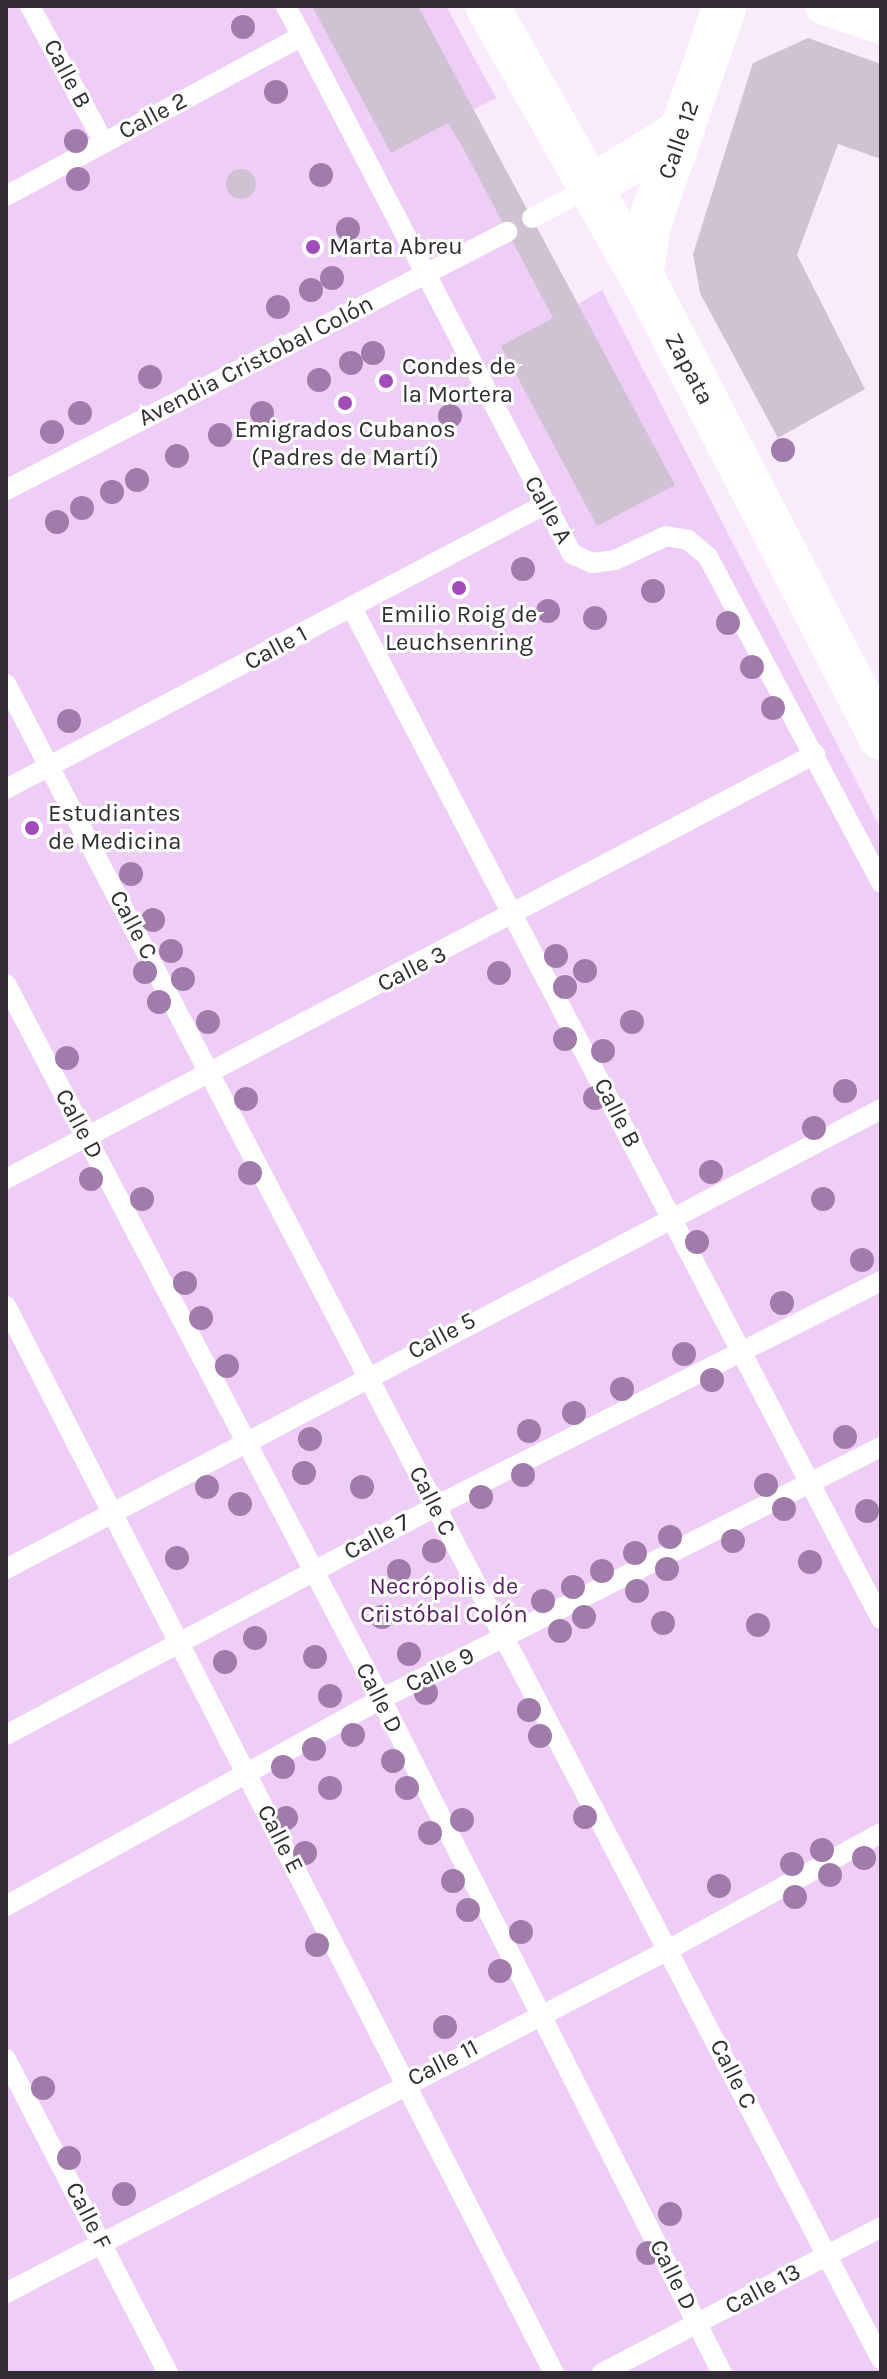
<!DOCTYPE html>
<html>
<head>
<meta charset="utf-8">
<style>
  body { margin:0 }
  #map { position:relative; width:887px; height:2379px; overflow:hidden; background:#f9ebfc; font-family:Karla,sans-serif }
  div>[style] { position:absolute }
  .green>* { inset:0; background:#eecef7 }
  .building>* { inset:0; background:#cfc2d2 }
  .round { border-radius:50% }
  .service>* { height:20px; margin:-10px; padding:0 10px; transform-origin:10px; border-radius:10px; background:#fff }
  .minor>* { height:38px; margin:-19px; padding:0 19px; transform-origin:19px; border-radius:19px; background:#fff }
  .secondary>* { height:44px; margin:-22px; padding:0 22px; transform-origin:22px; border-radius:22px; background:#fff }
  .trees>* { width:24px; height:24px; margin:-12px; border-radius:50%; background:#a17caa }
  .dots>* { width:22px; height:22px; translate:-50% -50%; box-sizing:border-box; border:4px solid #fff; border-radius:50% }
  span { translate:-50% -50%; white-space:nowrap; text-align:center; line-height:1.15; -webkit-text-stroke:6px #fff; paint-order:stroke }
  .street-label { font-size:24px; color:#322d34 }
  .poi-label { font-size:24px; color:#322d34 }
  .left { translate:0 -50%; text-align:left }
  .park-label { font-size:24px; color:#592267 }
  .frame { position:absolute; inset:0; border:8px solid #322d34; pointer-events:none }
</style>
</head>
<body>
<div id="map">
  <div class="green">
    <i style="clip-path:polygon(6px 6px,446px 6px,496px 98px,473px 110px,578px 304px,602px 290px,881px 829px,881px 2373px,6px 2373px)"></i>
  </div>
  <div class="building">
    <i style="clip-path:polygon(312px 6px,418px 6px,675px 485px,597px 526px,501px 346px,553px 318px,463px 148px,448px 123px,391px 153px)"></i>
    <i style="clip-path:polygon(808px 38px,881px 64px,881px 159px,838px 144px,797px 255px,865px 389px,778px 438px,700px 293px,693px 254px,753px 63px)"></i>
    <i class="round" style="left:226px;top:169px;width:30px;height:30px"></i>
  </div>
  <div class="service">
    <i style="left:30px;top:6px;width:156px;rotate:61.6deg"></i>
    <i style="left:286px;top:6px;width:618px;rotate:62.44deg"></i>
    <i style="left:572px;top:554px;width:22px;rotate:24deg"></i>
    <i style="left:592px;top:563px;width:23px;rotate:-7deg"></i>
    <i style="left:615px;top:560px;width:56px;rotate:-25.2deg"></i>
    <i style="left:666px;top:536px;width:22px;rotate:10deg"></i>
    <i style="left:688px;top:540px;width:26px;rotate:40deg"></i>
    <i style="left:708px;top:557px;width:369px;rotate:62deg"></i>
    <i style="left:6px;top:196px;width:334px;rotate:-28.4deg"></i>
    <i style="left:532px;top:218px;width:67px;rotate:-27.7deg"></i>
    <i style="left:6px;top:490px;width:564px;rotate:-27.25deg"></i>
    <i style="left:352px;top:608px;width:1141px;rotate:62.38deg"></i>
    <i style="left:6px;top:684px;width:1890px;rotate:62.42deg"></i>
    <i style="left:6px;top:789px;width:608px;rotate:-27.83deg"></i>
    <i style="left:6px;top:984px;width:807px;rotate:62.32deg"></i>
    <i style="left:381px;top:1699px;width:755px;rotate:63.16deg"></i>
    <i style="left:6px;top:1179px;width:914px;rotate:-27.71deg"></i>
    <i style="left:6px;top:1306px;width:1199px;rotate:62.82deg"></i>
    <i style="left:6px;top:1569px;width:989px;rotate:-27.73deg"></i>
    <i style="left:6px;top:1735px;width:485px;rotate:-28deg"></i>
    <i style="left:434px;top:1507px;width:501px;rotate:-26.82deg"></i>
    <i style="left:6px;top:1906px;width:428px;rotate:-28.9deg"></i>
    <i style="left:381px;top:1699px;width:560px;rotate:-26.75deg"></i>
    <i style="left:6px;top:2059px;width:353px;rotate:62.7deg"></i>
    <i style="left:6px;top:2293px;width:746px;rotate:-27.39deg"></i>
    <i style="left:668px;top:1950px;width:243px;rotate:-28.8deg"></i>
    <i style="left:602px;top:2373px;width:315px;rotate:-27.6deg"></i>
  </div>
  <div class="minor">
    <i style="left:824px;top:6px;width:60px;rotate:18.4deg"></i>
  </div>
  <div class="secondary">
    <i style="left:487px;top:6px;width:322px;rotate:60.3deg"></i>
    <i style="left:647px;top:286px;width:509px;rotate:62.63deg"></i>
    <i style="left:591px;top:187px;width:108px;rotate:-31.8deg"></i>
    <i style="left:641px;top:275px;width:54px;rotate:-80.4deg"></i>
    <i style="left:650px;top:222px;width:229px;rotate:-70.9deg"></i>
  </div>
  <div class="trees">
    <i style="left:243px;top:27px"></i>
    <i style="left:276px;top:92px"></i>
    <i style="left:76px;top:141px"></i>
    <i style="left:321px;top:175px"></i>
    <i style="left:78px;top:179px"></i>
    <i style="left:348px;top:229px"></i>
    <i style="left:332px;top:278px"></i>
    <i style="left:311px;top:290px"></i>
    <i style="left:278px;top:307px"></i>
    <i style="left:373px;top:353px"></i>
    <i style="left:351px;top:363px"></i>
    <i style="left:150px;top:377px"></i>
    <i style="left:319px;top:380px"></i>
    <i style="left:80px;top:413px"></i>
    <i style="left:262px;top:413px"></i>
    <i style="left:450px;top:416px"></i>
    <i style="left:52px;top:432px"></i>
    <i style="left:220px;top:435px"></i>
    <i style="left:783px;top:450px"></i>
    <i style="left:177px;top:456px"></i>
    <i style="left:137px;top:480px"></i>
    <i style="left:112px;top:492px"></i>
    <i style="left:82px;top:508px"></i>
    <i style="left:57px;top:522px"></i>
    <i style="left:523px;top:569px"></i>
    <i style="left:653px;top:591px"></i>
    <i style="left:548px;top:611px"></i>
    <i style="left:595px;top:618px"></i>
    <i style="left:728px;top:623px"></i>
    <i style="left:752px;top:667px"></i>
    <i style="left:773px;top:708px"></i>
    <i style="left:69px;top:721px"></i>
    <i style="left:131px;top:874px"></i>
    <i style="left:153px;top:920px"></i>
    <i style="left:171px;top:951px"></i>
    <i style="left:556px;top:956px"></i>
    <i style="left:585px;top:971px"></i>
    <i style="left:145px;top:972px"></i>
    <i style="left:499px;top:973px"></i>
    <i style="left:183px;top:979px"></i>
    <i style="left:565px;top:987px"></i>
    <i style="left:159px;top:1002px"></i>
    <i style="left:208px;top:1022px"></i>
    <i style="left:632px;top:1022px"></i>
    <i style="left:565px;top:1039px"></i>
    <i style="left:603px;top:1051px"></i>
    <i style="left:67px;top:1058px"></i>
    <i style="left:845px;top:1091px"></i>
    <i style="left:595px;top:1098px"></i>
    <i style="left:246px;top:1099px"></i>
    <i style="left:814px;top:1128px"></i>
    <i style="left:711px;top:1172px"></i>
    <i style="left:250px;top:1173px"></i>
    <i style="left:91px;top:1179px"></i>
    <i style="left:142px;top:1199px"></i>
    <i style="left:823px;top:1199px"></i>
    <i style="left:697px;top:1242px"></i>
    <i style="left:862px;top:1260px"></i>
    <i style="left:185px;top:1283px"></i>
    <i style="left:782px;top:1303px"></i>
    <i style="left:201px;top:1318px"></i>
    <i style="left:684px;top:1354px"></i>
    <i style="left:227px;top:1366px"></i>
    <i style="left:712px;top:1380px"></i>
    <i style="left:622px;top:1389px"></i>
    <i style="left:574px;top:1413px"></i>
    <i style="left:529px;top:1431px"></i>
    <i style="left:845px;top:1437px"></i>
    <i style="left:310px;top:1439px"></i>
    <i style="left:304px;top:1473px"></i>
    <i style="left:523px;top:1475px"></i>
    <i style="left:766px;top:1485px"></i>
    <i style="left:207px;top:1487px"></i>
    <i style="left:362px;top:1487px"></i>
    <i style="left:481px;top:1497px"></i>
    <i style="left:240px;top:1504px"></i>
    <i style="left:784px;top:1509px"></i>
    <i style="left:867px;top:1511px"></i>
    <i style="left:670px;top:1537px"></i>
    <i style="left:733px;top:1541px"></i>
    <i style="left:434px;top:1551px"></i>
    <i style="left:635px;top:1553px"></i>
    <i style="left:177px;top:1558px"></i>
    <i style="left:810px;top:1562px"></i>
    <i style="left:667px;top:1569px"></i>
    <i style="left:399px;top:1571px"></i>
    <i style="left:602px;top:1571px"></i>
    <i style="left:573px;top:1587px"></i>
    <i style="left:637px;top:1591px"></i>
    <i style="left:543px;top:1601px"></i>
    <i style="left:382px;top:1617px"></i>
    <i style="left:584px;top:1617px"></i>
    <i style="left:663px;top:1623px"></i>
    <i style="left:758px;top:1625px"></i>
    <i style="left:560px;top:1631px"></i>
    <i style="left:255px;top:1638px"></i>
    <i style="left:409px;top:1654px"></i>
    <i style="left:315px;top:1657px"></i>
    <i style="left:225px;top:1662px"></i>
    <i style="left:426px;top:1693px"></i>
    <i style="left:330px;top:1696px"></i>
    <i style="left:529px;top:1710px"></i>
    <i style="left:353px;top:1735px"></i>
    <i style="left:540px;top:1736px"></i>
    <i style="left:314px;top:1749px"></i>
    <i style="left:393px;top:1761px"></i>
    <i style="left:283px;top:1767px"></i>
    <i style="left:330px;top:1788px"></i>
    <i style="left:407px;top:1788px"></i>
    <i style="left:585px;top:1817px"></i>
    <i style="left:286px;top:1818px"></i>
    <i style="left:462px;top:1820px"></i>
    <i style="left:430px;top:1833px"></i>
    <i style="left:822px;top:1850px"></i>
    <i style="left:305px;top:1853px"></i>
    <i style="left:864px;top:1858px"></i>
    <i style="left:792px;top:1864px"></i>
    <i style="left:830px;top:1875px"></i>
    <i style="left:453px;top:1881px"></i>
    <i style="left:719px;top:1886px"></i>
    <i style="left:795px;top:1897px"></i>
    <i style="left:468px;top:1910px"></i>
    <i style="left:521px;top:1932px"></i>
    <i style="left:317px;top:1945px"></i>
    <i style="left:500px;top:1971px"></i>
    <i style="left:445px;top:2027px"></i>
    <i style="left:43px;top:2088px"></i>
    <i style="left:69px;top:2158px"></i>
    <i style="left:124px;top:2194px"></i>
    <i style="left:670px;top:2214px"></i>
    <i style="left:648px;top:2253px"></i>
  </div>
  <div class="dots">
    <i style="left:313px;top:247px;background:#a24cb9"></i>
    <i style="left:386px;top:381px;background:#a24cb9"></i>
    <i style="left:345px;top:403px;background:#a24cb9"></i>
    <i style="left:459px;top:588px;background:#a24cb9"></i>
    <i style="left:32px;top:828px;background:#a24cb9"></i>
  </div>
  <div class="street-label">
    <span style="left:67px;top:74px;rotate:62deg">Calle B</span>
    <span style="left:153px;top:116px;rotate:-28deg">Calle 2</span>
    <span style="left:679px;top:140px;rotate:-71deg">Calle 12</span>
    <span style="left:256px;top:361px;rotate:-27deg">Avendia Cristobal Colón</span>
    <span style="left:689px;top:369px;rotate:62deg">Zapata</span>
    <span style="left:548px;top:510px;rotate:61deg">Calle A</span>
    <span style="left:276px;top:648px;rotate:-28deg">Calle 1</span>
    <span style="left:133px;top:925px;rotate:62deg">Calle C</span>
    <span style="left:412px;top:969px;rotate:-27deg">Calle 3</span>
    <span style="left:617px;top:1113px;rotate:63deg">Calle B</span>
    <span style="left:79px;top:1124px;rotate:62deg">Calle D</span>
    <span style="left:442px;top:1336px;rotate:-28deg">Calle 5</span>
    <span style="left:432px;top:1501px;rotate:63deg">Calle C</span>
    <span style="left:377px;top:1537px;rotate:-28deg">Calle 7</span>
    <span style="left:440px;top:1670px;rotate:-26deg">Calle 9</span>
    <span style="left:379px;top:1698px;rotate:63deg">Calle D</span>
    <span style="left:280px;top:1839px;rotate:63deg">Calle E</span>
    <span style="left:443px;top:2063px;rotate:-27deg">Calle 11</span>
    <span style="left:733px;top:2074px;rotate:63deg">Calle C</span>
    <span style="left:88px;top:2216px;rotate:63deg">Calle F</span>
    <span style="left:673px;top:2275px;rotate:63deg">Calle D</span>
    <span style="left:763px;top:2289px;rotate:-28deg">Calle 13</span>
  </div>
  <div class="poi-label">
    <span class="left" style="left:329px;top:247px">Marta Abreu</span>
    <span class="left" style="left:402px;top:381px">Condes de<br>la Mortera</span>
    <span style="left:345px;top:444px">Emigrados Cubanos<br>(Padres de Martí)</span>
    <span style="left:459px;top:629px">Emilio Roig de<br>Leuchsenring</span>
    <span class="left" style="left:48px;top:828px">Estudiantes<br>de Medicina</span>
  </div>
  <div class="park-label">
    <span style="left:444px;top:1601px">Necrópolis de<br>Cristóbal Colón</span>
  </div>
  <div class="frame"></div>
</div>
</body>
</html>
